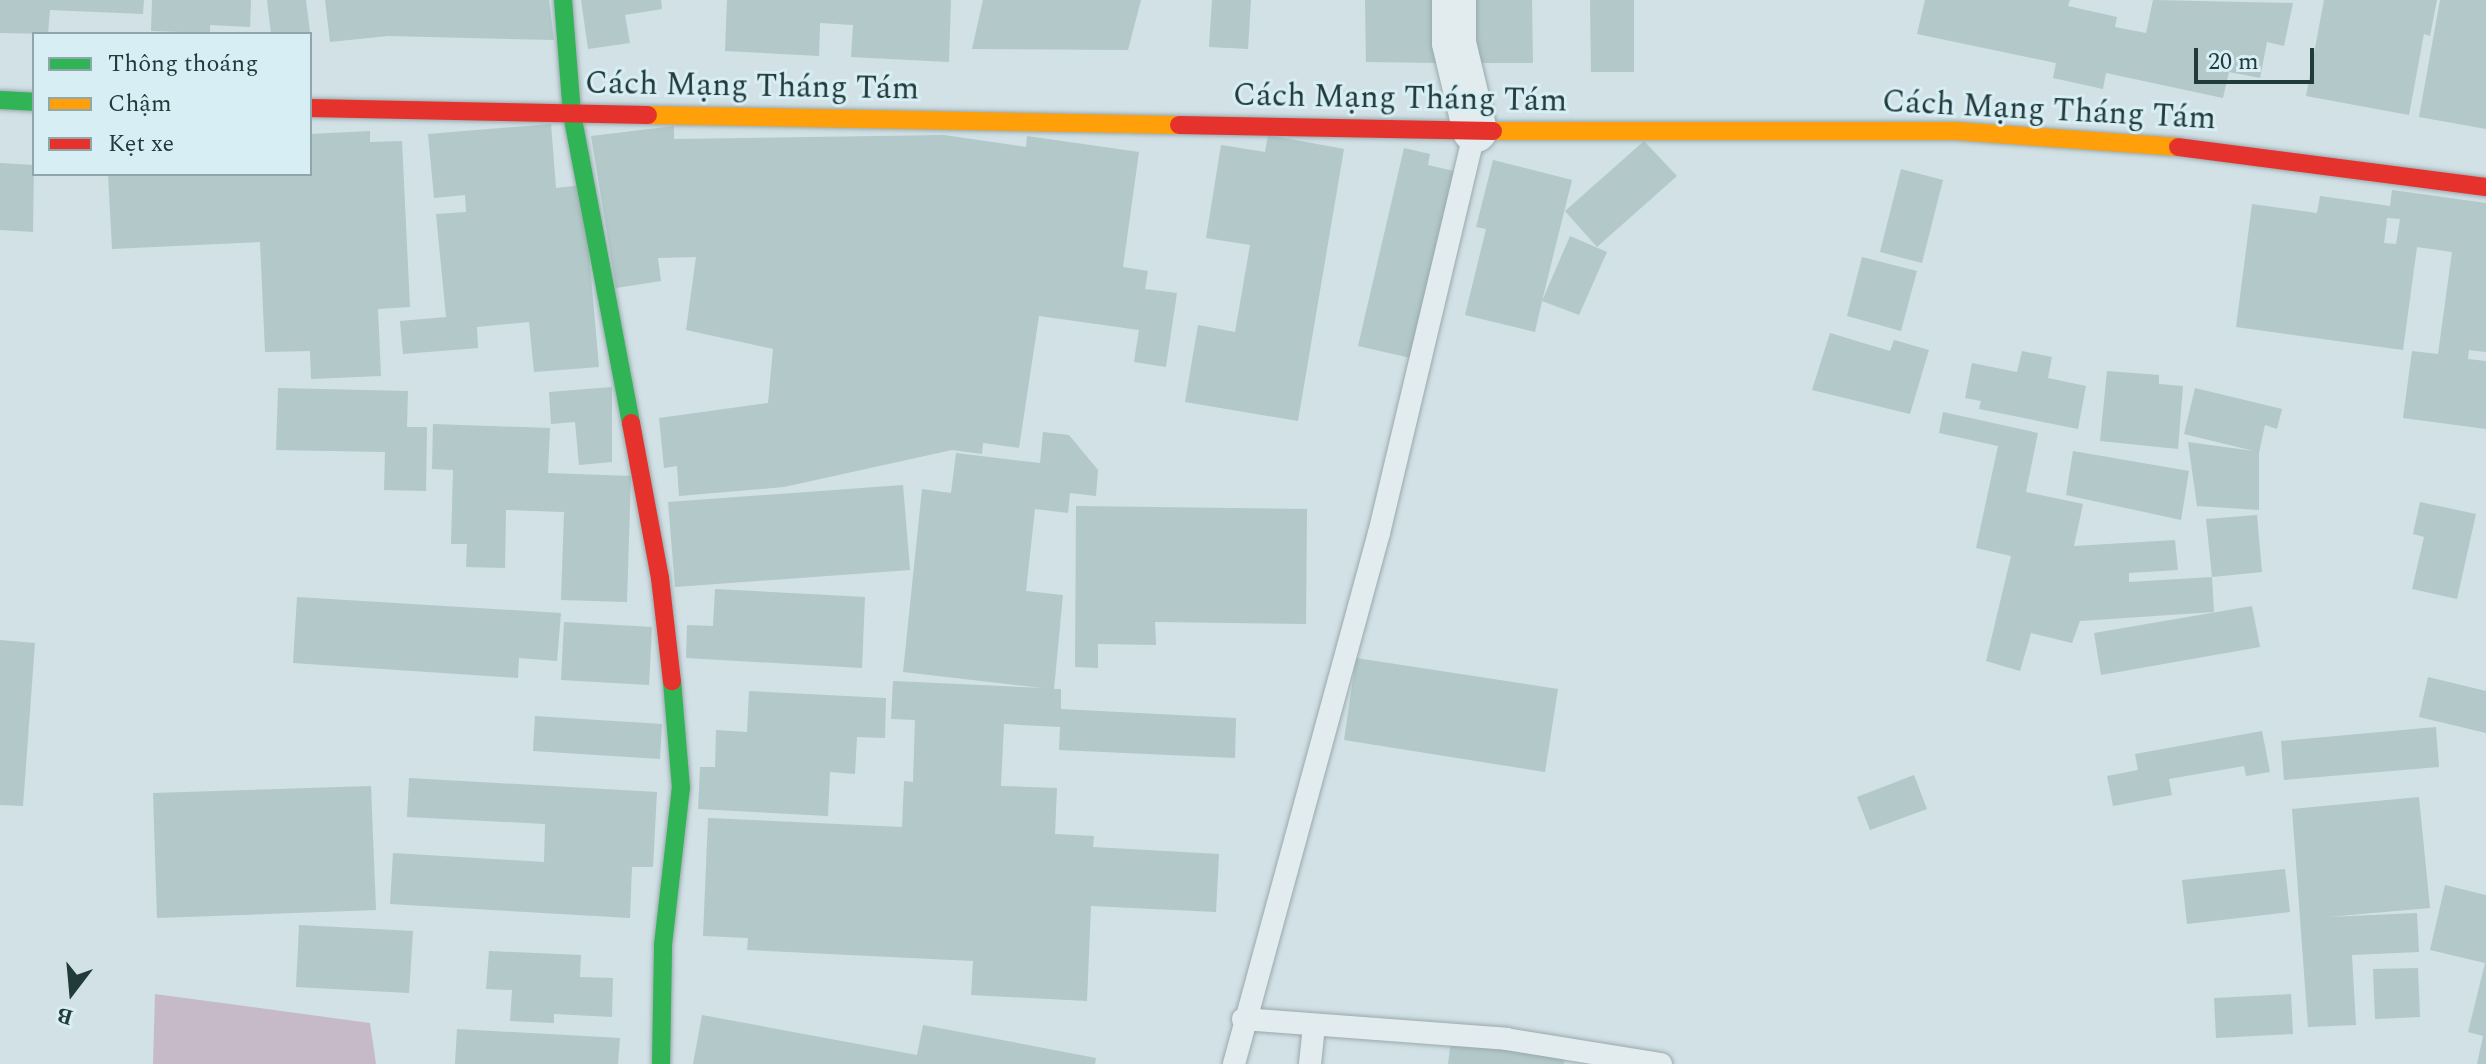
<!DOCTYPE html>
<html>
<head>
<meta charset="utf-8">
<style>
  body { margin:0 }
  #map { position:relative; width:2486px; height:1064px; overflow:hidden; background:#d1e1e6; font-family:Spectral,serif }
  div>[style] { position:absolute }
  .water>* { inset:0; background:#c6bac9 }
  .building>* { inset:0; background:#b2c8c9 }
  .roads { filter:drop-shadow(0 0 2px #99a9ac) drop-shadow(0 0 2px #99a9ac) }
  .lane>* { height:22px; margin:-11px; padding:0 11px; transform-origin:11px; border-radius:11px; background:#e2ebee }
  .street>* { height:44px; margin:-22px; padding:0 22px; transform-origin:22px; border-radius:22px; background:#e2ebee }
  .fast>* { height:18px; margin:-9px; padding:0 9px; transform-origin:9px; border-radius:9px; background:#30b455 }
  .slow>* { height:18px; margin:-9px; padding:0 9px; transform-origin:9px; border-radius:9px; background:#ff9f0a }
  .jam>* { height:18px; margin:-9px; padding:0 9px; transform-origin:9px; border-radius:9px; background:#e5322d }
  span { translate:-50% -50%; white-space:nowrap; text-align:center; line-height:1.15; -webkit-text-stroke:6px #d8eef5; paint-order:stroke }
  .street-label { font-size:32px; color:#213a3a }
  .legend { position:absolute; left:32px; top:32px; width:280px; height:144px; box-sizing:border-box; background:#d8eef5; border:2px solid #8fa6aa; margin:0; padding:10px 14px; list-style:none; font-size:24px; color:#213a3a }
  .legend li { display:flex; align-items:center; gap:16px; height:40px }
  .legend b { width:40px; border:2px solid #8fa6aa }
  .north { position:absolute; left:32px; top:952px; width:80px; height:80px; -webkit-text-stroke:6px #d8eef5; paint-order:stroke; rotate:196deg; font-size:22px; font-weight:700; line-height:32px; text-align:center; color:#213a3a }
  .north::after { content:''; display:block; margin:auto; width:28px; height:36px; background:#213a3a; clip-path:polygon(50% 0,100% 100%,50% 72%,0 100%) }
  .scale { position:absolute; left:2194px; top:48px; width:120px; height:36px; box-sizing:border-box; border:4px solid #213a3a; border-top:0; padding-left:10px; font-size:24px; line-height:28px; white-space:nowrap; color:#213a3a; -webkit-text-stroke:6px #d8eef5; paint-order:stroke }
</style>
</head>
<body>
<div id="map">
  <div class="water">
    <i style="clip-path:polygon(155px 994px,370px 1023px,376px 1064px,153px 1064px)"></i>
  </div>
  <div class="building">
    <i style="clip-path:polygon(0 0,144px 0,143px 14px,50px 10px,48px 34px,0 33px)"></i>
    <i style="clip-path:polygon(152px 0,251px 0,250px 27px,210px 25px,210px 33px,151px 31px)"></i>
    <i style="clip-path:polygon(267px 0,306px 0,310px 32px,271px 34px)"></i>
    <i style="clip-path:polygon(325px 0,549px 0,554px 40px,388px 36px,330px 42px)"></i>
    <i style="clip-path:polygon(581px 0,661px 0,662px 9px,625px 15px,630px 43px,588px 49px)"></i>
    <i style="clip-path:polygon(727px 0,951px 0,949px 62px,851px 57px,853px 25px,820px 23px,819px 56px,725px 51px)"></i>
    <i style="clip-path:polygon(983px 0,1141px 0,1128px 50px,972px 49px)"></i>
    <i style="clip-path:polygon(1212px 0,1251px 0,1248px 49px,1209px 47px)"></i>
    <i style="clip-path:polygon(1365px 0,1441px 0,1440px 63px,1366px 62px)"></i>
    <i style="clip-path:polygon(1470px 0,1532px 0,1533px 63px,1471px 63px)"></i>
    <i style="clip-path:polygon(1590px 0,1634px 0,1634px 72px,1591px 72px)"></i>
    <i style="clip-path:polygon(1925px 0,2070px 0,2068px 6px,2117px 17px,2115px 27px,2146px 33px,2153px 0,2293px 3px,2284px 46px,2267px 42px,2260px 78px,2229px 72px,2223px 98px,2106px 73px,2103px 89px,2053px 78px,2056px 63px,1917px 34px)"></i>
    <i style="clip-path:polygon(2324px 0,2437px 0,2430px 36px,2424px 34px,2409px 115px,2306px 96px)"></i>
    <i style="clip-path:polygon(2440px 0,2486px 0,2486px 129px,2419px 117px)"></i>
    <i style="clip-path:polygon(551px 124px,556px 188px,583px 185px,599px 367px,534px 372px,529px 322px,477px 327px,478px 348px,403px 354px,400px 321px,446px 317px,436px 214px,466px 212px,465px 195px,434px 198px,428px 134px)"></i>
    <i style="clip-path:polygon(674px 126px,674px 139px,944px 135px,1026px 147px,1027px 136px,1139px 152px,1123px 267px,1148px 271px,1145px 289px,1177px 293px,1166px 367px,1134px 362px,1139px 330px,1039px 316px,1019px 448px,983px 443px,982px 454px,952px 450px,784px 487px,679px 496px,677px 466px,664px 468px,659px 418px,768px 403px,773px 349px,686px 330px,696px 257px,658px 258px,661px 281px,616px 288px,591px 136px)"></i>
    <i style="clip-path:polygon(370px 131px,370px 142px,402px 141px,410px 307px,378px 309px,381px 376px,311px 379px,310px 351px,265px 352px,260px 242px,112px 249px,108px 174px,310px 174px,310px 134px)"></i>
    <i style="clip-path:polygon(1268px 135px,1344px 149px,1298px 421px,1185px 402px,1198px 325px,1235px 332px,1250px 245px,1206px 238px,1221px 145px,1265px 152px)"></i>
    <i style="clip-path:polygon(1644px 141px,1677px 176px,1597px 247px,1565px 211px)"></i>
    <i style="clip-path:polygon(1404px 148px,1430px 154px,1428px 165px,1458px 172px,1415px 359px,1358px 346px)"></i>
    <i style="clip-path:polygon(1493px 160px,1572px 180px,1542px 301px,1570px 236px,1607px 252px,1579px 315px,1542px 301px,1535px 332px,1465px 315px,1486px 229px,1476px 227px)"></i>
    <i style="clip-path:polygon(0 163px,34px 165px,33px 232px,0 230px)"></i>
    <i style="clip-path:polygon(1901px 169px,1943px 180px,1922px 263px,1880px 252px)"></i>
    <i style="clip-path:polygon(evenodd,2392px 190px,2486px 203px,2486px 352px,2469px 350px,2468px 359px,2486px 361px,2486px 429px,2403px 418px,2412px 351px,2438px 354px,2452px 252px,2417px 247px,2403px 350px,2236px 327px,2252px 204px,2317px 213px,2320px 196px,2390px 206px,2392px 190px,2387px 218px,2400px 219px,2396px 244px,2384px 243px,2387px 218px)"></i>
    <i style="clip-path:polygon(1862px 257px,1917px 271px,1901px 331px,1847px 316px)"></i>
    <i style="clip-path:polygon(1830px 333px,1890px 351px,1894px 340px,1929px 350px,1910px 414px,1812px 390px)"></i>
    <i style="clip-path:polygon(2022px 351px,2052px 357px,2048px 378px,2086px 386px,2078px 429px,1979px 409px,1981px 401px,1965px 398px,1972px 363px,2017px 372px)"></i>
    <i style="clip-path:polygon(2107px 371px,2159px 375px,2159px 384px,2183px 386px,2178px 449px,2100px 441px)"></i>
    <i style="clip-path:polygon(612px 387px,612px 462px,579px 465px,575px 422px,551px 424px,549px 392px)"></i>
    <i style="clip-path:polygon(278px 388px,408px 391px,407px 427px,427px 427px,426px 491px,384px 490px,385px 452px,276px 450px)"></i>
    <i style="clip-path:polygon(2195px 388px,2282px 409px,2277px 429px,2265px 425px,2259px 453px,2259px 510px,2197px 506px,2188px 442px,2254px 451px,2184px 434px)"></i>
    <i style="clip-path:polygon(1943px 412px,2038px 433px,2026px 492px,2083px 504px,2074px 546px,2175px 540px,2178px 570px,2129px 573px,2129px 582px,2212px 577px,2214px 612px,2080px 621px,2072px 643px,2031px 633px,2020px 671px,1986px 661px,2011px 556px,1976px 548px,1998px 446px,1939px 433px)"></i>
    <i style="clip-path:polygon(433px 424px,550px 428px,548px 473px,631px 476px,627px 602px,561px 600px,564px 512px,506px 510px,505px 568px,466px 567px,467px 544px,451px 544px,453px 470px,432px 469px)"></i>
    <i style="clip-path:polygon(1043px 432px,1069px 435px,1098px 470px,1096px 496px,1070px 493px,1068px 513px,1035px 509px,1026px 591px,1063px 595px,1054px 689px,1061px 689px,1061px 709px,1236px 718px,1235px 758px,1059px 750px,1060px 727px,1004px 724px,1001px 786px,1057px 788px,1055px 834px,1094px 836px,1093px 847px,1219px 854px,1216px 912px,1091px 906px,1087px 1001px,971px 995px,973px 961px,747px 950px,748px 938px,703px 936px,708px 818px,902px 827px,904px 781px,913px 782px,915px 720px,891px 719px,893px 681px,1043px 688px,903px 672px,922px 489px,951px 493px,956px 453px,1040px 463px)"></i>
    <i style="clip-path:polygon(2073px 451px,2189px 471px,2181px 520px,2066px 495px)"></i>
    <i style="clip-path:polygon(903px 485px,910px 570px,675px 587px,668px 502px)"></i>
    <i style="clip-path:polygon(2420px 502px,2476px 514px,2457px 599px,2412px 589px,2424px 537px,2413px 534px)"></i>
    <i style="clip-path:polygon(1076px 506px,1307px 509px,1306px 624px,1155px 622px,1156px 645px,1098px 644px,1098px 668px,1075px 667px)"></i>
    <i style="clip-path:polygon(2257px 515px,2262px 572px,2212px 577px,2206px 519px)"></i>
    <i style="clip-path:polygon(715px 589px,865px 597px,862px 668px,686px 658px,687px 625px,713px 626px)"></i>
    <i style="clip-path:polygon(297px 597px,561px 613px,557px 661px,519px 658px,518px 678px,293px 663px)"></i>
    <i style="clip-path:polygon(2252px 606px,2260px 647px,2101px 675px,2094px 633px)"></i>
    <i style="clip-path:polygon(564px 622px,652px 627px,649px 685px,561px 680px)"></i>
    <i style="clip-path:polygon(0 640px,35px 643px,23px 806px,0 805px)"></i>
    <i style="clip-path:polygon(1356px 658px,1558px 689px,1545px 772px,1344px 740px)"></i>
    <i style="clip-path:polygon(2428px 677px,2486px 691px,2486px 733px,2419px 717px)"></i>
    <i style="clip-path:polygon(749px 691px,886px 698px,885px 738px,857px 737px,855px 774px,830px 772px,828px 816px,698px 809px,700px 767px,715px 767px,716px 730px,747px 732px)"></i>
    <i style="clip-path:polygon(535px 716px,662px 724px,660px 759px,533px 751px)"></i>
    <i style="clip-path:polygon(2436px 727px,2439px 767px,2284px 780px,2281px 741px)"></i>
    <i style="clip-path:polygon(2262px 731px,2270px 772px,2246px 776px,2244px 766px,2169px 779px,2172px 795px,2113px 806px,2107px 776px,2138px 770px,2135px 754px)"></i>
    <i style="clip-path:polygon(1914px 775px,1927px 809px,1870px 830px,1857px 797px)"></i>
    <i style="clip-path:polygon(409px 778px,657px 792px,653px 867px,632px 867px,630px 918px,390px 904px,393px 853px,544px 862px,545px 824px,407px 817px)"></i>
    <i style="clip-path:polygon(371px 786px,376px 910px,157px 918px,153px 793px)"></i>
    <i style="clip-path:polygon(2419px 797px,2430px 908px,2328px 917px,2417px 913px,2419px 952px,2352px 955px,2356px 1025px,2308px 1027px,2292px 809px)"></i>
    <i style="clip-path:polygon(2285px 869px,2290px 912px,2187px 924px,2182px 880px)"></i>
    <i style="clip-path:polygon(2445px 885px,2486px 895px,2486px 1064px,2477px 1064px,2483px 1036px,2468px 1032px,2485px 963px,2430px 950px)"></i>
    <i style="clip-path:polygon(299px 925px,413px 931px,409px 993px,296px 987px)"></i>
    <i style="clip-path:polygon(489px 951px,581px 955px,580px 977px,613px 978px,612px 1017px,554px 1014px,554px 1023px,510px 1021px,512px 990px,486px 989px)"></i>
    <i style="clip-path:polygon(2418px 968px,2420px 1017px,2375px 1019px,2373px 969px)"></i>
    <i style="clip-path:polygon(2291px 994px,2293px 1034px,2216px 1038px,2214px 998px)"></i>
    <i style="clip-path:polygon(702px 1015px,917px 1055px,923px 1025px,1096px 1058px,1095px 1064px,693px 1064px)"></i>
    <i style="clip-path:polygon(457px 1029px,620px 1038px,618px 1064px,455px 1064px)"></i>
    <i style="clip-path:polygon(1451px 1040px,1565px 1056px,1564px 1064px,1448px 1064px)"></i>
  </div>
  <div class="roads">
    <div class="lane">
      <i style="left:1243px;top:1019px;width:264px;rotate:4.3deg"></i>
      <i style="left:1506px;top:1039px;width:157px;rotate:9.2deg"></i>
      <i style="left:1234px;top:1064px;width:550px;rotate:-74.73deg"></i>
      <i style="left:1379px;top:533px;width:413px;rotate:-76.6deg"></i>
      <i style="left:1310px;top:1064px;width:39px;rotate:-84deg"></i>
    </div>
    <div class="street">
      <i style="left:1454px;top:0;width:43px;rotate:90deg"></i>
      <i style="left:1454px;top:43px;width:90px;rotate:76.6deg"></i>
    </div>
    <div class="fast">
      <i style="left:563px;top:0;width:114px;rotate:85.5deg"></i>
      <i style="left:572px;top:114px;width:315px;rotate:79.2deg"></i>
      <i style="left:0;top:100px;width:34px;rotate:3deg"></i>
      <i style="left:661px;top:1064px;width:119px;rotate:-89deg"></i>
      <i style="left:663px;top:945px;width:158px;rotate:-83.5deg"></i>
      <i style="left:681px;top:788px;width:107px;rotate:-94.8deg"></i>
    </div>
    <div class="slow">
      <i style="left:648px;top:115px;width:531px;rotate:1.08deg"></i>
      <i style="left:1493px;top:131px;width:462px"></i>
      <i style="left:1955px;top:131px;width:224px;rotate:4.1deg"></i>
    </div>
    <div class="jam">
      <i style="left:310px;top:108px;width:338px;rotate:1.2deg"></i>
      <i style="left:1179px;top:125px;width:314px;rotate:1.1deg"></i>
      <i style="left:2178px;top:147px;width:311px;rotate:7.4deg"></i>
      <i style="left:631px;top:423px;width:158px;rotate:79.4deg"></i>
      <i style="left:660px;top:578px;width:104px;rotate:83.4deg"></i>
    </div>
  </div>
  <div class="street-label">
    <span style="left:752px;top:87px;rotate:1deg">Cách Mạng Tháng Tám</span>
    <span style="left:1400px;top:99px;rotate:1deg">Cách Mạng Tháng Tám</span>
    <span style="left:2049px;top:111px;rotate:3deg">Cách Mạng Tháng Tám</span>
  </div>
  <ul class="legend">
  <li><b style="height:10px;background:#30b455"></b>Thông thoáng</li>
  <li><b style="height:10px;background:#ff9f0a"></b>Chậm</li>
  <li><b style="height:10px;background:#e5322d"></b>Kẹt xe</li>
  </ul>
  <div class="north">B</div>
  <div class="scale">20 m</div>
</div>
</body>
</html>
